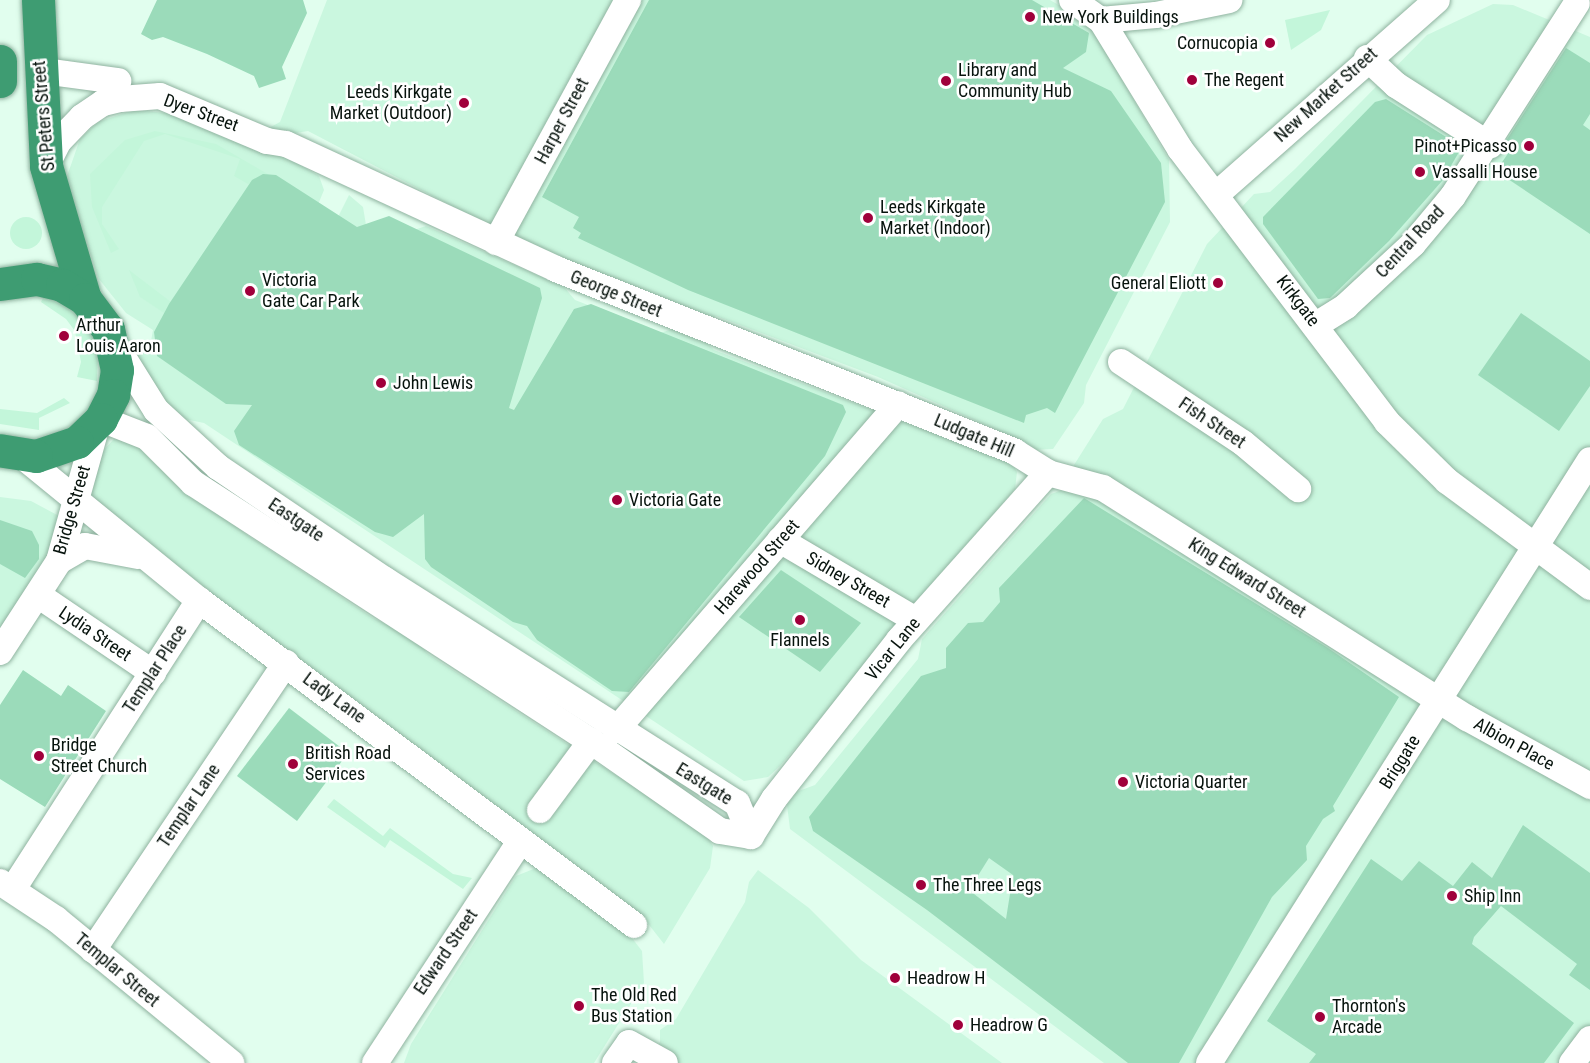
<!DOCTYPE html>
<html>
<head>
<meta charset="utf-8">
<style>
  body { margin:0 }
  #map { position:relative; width:1590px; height:1063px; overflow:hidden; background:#e1feee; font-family:"Roboto Condensed",sans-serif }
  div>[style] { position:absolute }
  .built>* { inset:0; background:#caf7df }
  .green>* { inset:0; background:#c3f6da }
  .round { border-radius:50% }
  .building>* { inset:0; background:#9bdbba }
  .roads { filter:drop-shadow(0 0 2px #8fb29f) drop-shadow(0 0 2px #8fb29f) }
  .minor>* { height:26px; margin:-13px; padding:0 13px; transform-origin:13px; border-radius:13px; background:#fff }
  .highway>* { height:33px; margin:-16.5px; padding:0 16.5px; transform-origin:16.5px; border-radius:16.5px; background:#3e9c72 }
  .dots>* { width:16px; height:16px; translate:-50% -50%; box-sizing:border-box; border:3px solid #fff; border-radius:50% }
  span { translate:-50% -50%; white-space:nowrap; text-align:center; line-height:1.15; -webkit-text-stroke:5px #fff; paint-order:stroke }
  .poi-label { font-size:18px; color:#07130d }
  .left { translate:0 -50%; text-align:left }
  .right { translate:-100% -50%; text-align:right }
  .street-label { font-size:18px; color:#07130d }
</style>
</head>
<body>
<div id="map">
  <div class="built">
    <i style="clip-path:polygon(327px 0,1050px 0,1088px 22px,1169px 160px,1170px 222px,1086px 385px,1084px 403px,1053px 449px,1031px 450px,1024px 442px,878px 377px,716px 316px,706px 323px,596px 271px,569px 267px,308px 131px,284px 135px,267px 129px,280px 122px)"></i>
    <i style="clip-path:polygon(1493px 4px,1513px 5px,1590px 37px,1590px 1063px,1104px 1063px,790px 829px,787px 805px,796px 792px,815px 785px,918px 659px,922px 639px,1051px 494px,1065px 489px,1074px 465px,1103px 419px,1123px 409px,1207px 244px,1254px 194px,1270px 192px,1295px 169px,1427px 35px)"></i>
    <i style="clip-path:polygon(134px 110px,166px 113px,283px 155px,319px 176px,324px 190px,317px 207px,338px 217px,349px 195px,363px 207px,366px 225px,408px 232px,426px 226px,564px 287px,575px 300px,660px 333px,676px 328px,703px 339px,714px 350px,1012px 463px,1017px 472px,1015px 489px,780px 766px,768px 777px,744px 781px,204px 423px,175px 417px,139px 365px,137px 351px,149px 352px,153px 330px,126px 313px,99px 279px,65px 182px,80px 139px,98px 122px)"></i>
    <i style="clip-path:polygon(127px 436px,247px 535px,373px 618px,413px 637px,428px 654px,617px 776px,632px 780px,706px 835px,713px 846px,710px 868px,664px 944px,646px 921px,521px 825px,93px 504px,87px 490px,101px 453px,114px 439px)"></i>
    <i style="clip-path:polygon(0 497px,31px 501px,59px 516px,52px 555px,0 631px)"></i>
    <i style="clip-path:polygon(536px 868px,544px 869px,625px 929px,642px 951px,644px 983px,594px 1063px,404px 1063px,411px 1044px,516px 876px)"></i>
    <i style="clip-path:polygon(758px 870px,809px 908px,861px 960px,1002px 1063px,649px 1063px,660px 1042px,660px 1030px,676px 1019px,745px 902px,749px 882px)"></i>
  </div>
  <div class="green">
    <i style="clip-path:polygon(1330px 10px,1321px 30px,1291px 50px,1285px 20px)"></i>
    <i style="clip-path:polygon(155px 131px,216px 144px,271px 176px,248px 184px,234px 176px,240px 159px,165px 134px,144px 141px,102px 207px,102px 224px,119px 249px,111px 253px,92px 207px,90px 174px,125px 140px)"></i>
    <i class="round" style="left:10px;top:217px;width:32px;height:32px"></i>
    <i style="clip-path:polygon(129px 270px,171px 302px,164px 313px,140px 297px)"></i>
    <i style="clip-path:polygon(45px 294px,73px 308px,89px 325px,98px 346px,97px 381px,77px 377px,81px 362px,75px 331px,66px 319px,41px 302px)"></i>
    <i style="clip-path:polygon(64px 398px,70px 403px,39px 418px,39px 430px,0 424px,0 409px,37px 413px)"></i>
    <i style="clip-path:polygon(334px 799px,383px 836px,390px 828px,453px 874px,472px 878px,463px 889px,390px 840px,385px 848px,327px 807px)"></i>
  </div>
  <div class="building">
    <i style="clip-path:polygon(157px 0,303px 0,307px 13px,282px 67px,286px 79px,259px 88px,254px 76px,207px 54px,163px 37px,152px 40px,141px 34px)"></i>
    <i style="clip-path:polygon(649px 0,1032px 0,1089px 33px,1086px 52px,1063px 68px,1111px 91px,1161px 163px,1165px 202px,1055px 413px,1047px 408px,1026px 415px,1024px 423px,688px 290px,578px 238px,581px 233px,573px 228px,579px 217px,542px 197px)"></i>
    <i style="clip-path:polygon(1566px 48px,1590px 63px,1590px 114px,1583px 125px,1590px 130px,1590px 234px,1496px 171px,1509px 152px,1506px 141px)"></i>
    <i style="clip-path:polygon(1386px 99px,1462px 147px,1442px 181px,1389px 241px,1330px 298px,1318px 299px,1263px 224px,1263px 217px,1375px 102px)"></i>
    <i style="clip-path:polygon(263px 174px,276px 175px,357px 227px,389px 216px,540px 288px,542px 298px,509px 408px,514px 410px,574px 309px,591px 304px,843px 405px,846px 412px,825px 456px,629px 692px,612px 691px,537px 640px,527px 626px,513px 622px,431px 567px,425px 559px,424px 514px,393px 537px,375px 532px,239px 445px,234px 431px,252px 405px,226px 404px,157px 356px,154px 332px,169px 304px,252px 180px)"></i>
    <i style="clip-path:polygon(1521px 313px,1590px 361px,1590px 386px,1559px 431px,1478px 375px)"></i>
    <i style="clip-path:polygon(evenodd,1084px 498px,1328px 648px,1399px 697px,1333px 806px,1335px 811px,1323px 819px,1306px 846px,1307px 860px,1272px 897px,1179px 1063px,1128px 1063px,927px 910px,813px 831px,809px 817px,921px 676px,946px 668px,946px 648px,968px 623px,983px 622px,1000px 602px,999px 588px,1084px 498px,989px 858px,1013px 875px,1006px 919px,969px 890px,989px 858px)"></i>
    <i style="clip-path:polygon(0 520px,32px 531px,39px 545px,39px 559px,25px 578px,0 564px)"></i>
    <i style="clip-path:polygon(781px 570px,861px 623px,820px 672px,739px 617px)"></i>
    <i style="clip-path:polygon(23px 670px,61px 696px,68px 685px,106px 711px,45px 807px,0 779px,0 705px)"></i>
    <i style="clip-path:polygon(289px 708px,348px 753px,297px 821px,237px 776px)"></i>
    <i style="clip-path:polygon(1523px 825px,1590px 873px,1590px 990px,1569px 975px,1577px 964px,1501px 906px,1474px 937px,1472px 944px,1574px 1023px,1544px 1063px,1309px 1063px,1316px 1054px,1267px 1021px,1371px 859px,1402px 881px,1419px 861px,1453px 886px,1472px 862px,1492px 878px)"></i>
  </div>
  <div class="roads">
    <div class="minor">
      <i style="left:1072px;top:0;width:35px;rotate:35deg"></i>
      <i style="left:1101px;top:20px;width:151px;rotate:58.5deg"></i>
      <i style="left:1180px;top:149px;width:343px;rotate:52.8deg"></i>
      <i style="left:1387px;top:422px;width:84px;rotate:44.5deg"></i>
      <i style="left:1447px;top:481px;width:178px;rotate:36.5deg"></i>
      <i style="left:1101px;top:20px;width:55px;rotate:-5.2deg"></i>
      <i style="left:1156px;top:15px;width:75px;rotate:-11.6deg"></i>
      <i style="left:1367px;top:58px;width:40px;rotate:43deg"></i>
      <i style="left:1396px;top:85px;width:112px;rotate:32.6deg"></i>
      <i style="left:51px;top:72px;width:68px;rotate:7.7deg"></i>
      <i style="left:46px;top:166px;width:28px;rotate:-63deg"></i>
      <i style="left:59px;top:141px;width:33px;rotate:-46deg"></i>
      <i style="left:82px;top:117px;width:25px;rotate:-34deg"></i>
      <i style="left:103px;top:103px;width:17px;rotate:-13deg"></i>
      <i style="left:120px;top:99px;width:40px;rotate:-4.3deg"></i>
      <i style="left:160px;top:96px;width:116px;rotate:22.8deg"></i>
      <i style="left:267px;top:141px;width:19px;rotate:9deg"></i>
      <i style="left:286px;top:144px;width:298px;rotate:24.8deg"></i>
      <i style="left:556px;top:269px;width:494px;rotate:21.7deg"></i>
      <i style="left:1015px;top:452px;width:39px;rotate:32deg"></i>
      <i style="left:1048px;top:473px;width:57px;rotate:15.3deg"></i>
      <i style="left:1103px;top:488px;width:431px;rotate:32.3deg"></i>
      <i style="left:1467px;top:718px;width:141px;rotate:28.9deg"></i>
      <i style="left:1217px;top:194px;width:293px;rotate:-41.4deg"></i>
      <i style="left:496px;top:242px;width:276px;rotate:-61.4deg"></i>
      <i style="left:1316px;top:325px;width:36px;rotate:-32deg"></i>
      <i style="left:1346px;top:306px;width:91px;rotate:-42.8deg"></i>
      <i style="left:1413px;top:244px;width:62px;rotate:-50.2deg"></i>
      <i style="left:1453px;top:196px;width:229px;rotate:-57.3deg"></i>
      <i style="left:116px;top:346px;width:75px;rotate:58deg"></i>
      <i style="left:156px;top:410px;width:84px;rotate:42.6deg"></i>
      <i style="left:218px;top:467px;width:202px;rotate:34.1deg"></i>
      <i style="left:385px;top:580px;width:417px;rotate:32.4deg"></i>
      <i style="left:737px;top:803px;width:36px;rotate:67deg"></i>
      <i style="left:1121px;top:362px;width:146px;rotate:33.6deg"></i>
      <i style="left:1243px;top:443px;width:72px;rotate:39.9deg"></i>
      <i style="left:101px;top:419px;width:49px;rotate:21.4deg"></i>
      <i style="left:147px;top:437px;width:65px;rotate:45deg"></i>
      <i style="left:193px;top:483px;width:474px;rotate:33deg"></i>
      <i style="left:591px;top:741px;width:157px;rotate:34.9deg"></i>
      <i style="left:720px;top:831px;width:31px;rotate:9deg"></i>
      <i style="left:21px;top:455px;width:230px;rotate:39.2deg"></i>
      <i style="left:199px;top:600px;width:543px;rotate:36.76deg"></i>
      <i style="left:780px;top:540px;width:158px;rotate:30.5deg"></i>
      <i style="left:59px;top:561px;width:30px;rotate:-30deg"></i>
      <i style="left:85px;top:546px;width:54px;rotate:10.7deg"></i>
      <i style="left:38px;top:595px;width:139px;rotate:34.1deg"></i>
      <i style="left:0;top:652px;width:108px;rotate:-57deg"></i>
      <i style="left:59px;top:561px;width:141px;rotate:-74.4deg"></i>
      <i style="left:616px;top:730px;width:431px;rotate:-49.1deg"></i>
      <i style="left:540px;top:810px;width:86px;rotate:-53.5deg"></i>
      <i style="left:751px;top:836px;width:44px;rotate:-58.1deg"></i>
      <i style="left:774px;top:799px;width:202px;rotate:-51.8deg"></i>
      <i style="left:899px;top:640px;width:224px;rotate:-48.3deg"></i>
      <i style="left:0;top:882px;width:67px;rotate:33.5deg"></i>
      <i style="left:56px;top:919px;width:227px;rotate:39.4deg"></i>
      <i style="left:13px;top:889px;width:344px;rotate:-57.2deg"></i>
      <i style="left:93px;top:950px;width:346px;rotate:-56.1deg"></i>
      <i style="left:375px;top:1063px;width:263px;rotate:-56.8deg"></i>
      <i style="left:615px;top:1063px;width:24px;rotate:-55deg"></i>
      <i style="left:629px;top:1043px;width:41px;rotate:29.1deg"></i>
      <i style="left:1209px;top:1063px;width:713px;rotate:-57.71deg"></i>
      <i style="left:1572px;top:1063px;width:30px;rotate:-53deg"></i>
    </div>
    <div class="highway">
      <i style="left:38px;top:0;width:166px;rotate:87.2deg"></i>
      <i style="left:46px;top:166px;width:139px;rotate:73.7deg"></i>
      <i style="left:0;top:61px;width:20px;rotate:90deg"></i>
      <i style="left:0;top:284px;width:37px;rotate:-8deg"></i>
      <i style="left:37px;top:279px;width:26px;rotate:13deg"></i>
      <i style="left:62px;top:285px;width:27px;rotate:31deg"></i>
      <i style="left:85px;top:299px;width:38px;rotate:53deg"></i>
      <i style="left:108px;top:329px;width:42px;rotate:77.6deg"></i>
      <i style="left:117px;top:370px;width:25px;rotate:99deg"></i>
      <i style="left:113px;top:395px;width:27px;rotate:117deg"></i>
      <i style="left:101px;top:419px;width:33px;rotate:136deg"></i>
      <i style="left:77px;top:442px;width:43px;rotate:161.1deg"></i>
      <i style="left:36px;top:456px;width:36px;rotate:-171deg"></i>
    </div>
  </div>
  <div class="dots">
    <i style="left:1030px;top:17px;background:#a0003b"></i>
    <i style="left:1270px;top:43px;background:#a0003b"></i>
    <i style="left:1192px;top:80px;background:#a0003b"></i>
    <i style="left:946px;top:81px;background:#a0003b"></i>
    <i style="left:464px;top:103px;background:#a0003b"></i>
    <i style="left:1529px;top:146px;background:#a0003b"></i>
    <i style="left:1420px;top:172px;background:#a0003b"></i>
    <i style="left:868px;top:218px;background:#a0003b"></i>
    <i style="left:1218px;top:283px;background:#a0003b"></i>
    <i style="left:250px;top:291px;background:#a0003b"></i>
    <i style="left:64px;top:336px;background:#a0003b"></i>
    <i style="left:381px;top:383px;background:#a0003b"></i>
    <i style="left:617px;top:500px;background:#a0003b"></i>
    <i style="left:800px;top:620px;background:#a0003b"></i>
    <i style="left:39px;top:756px;background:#a0003b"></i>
    <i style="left:293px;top:764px;background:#a0003b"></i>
    <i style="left:1123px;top:782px;background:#a0003b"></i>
    <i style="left:921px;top:885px;background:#a0003b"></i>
    <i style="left:1452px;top:896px;background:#a0003b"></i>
    <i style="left:895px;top:978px;background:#a0003b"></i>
    <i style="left:579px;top:1006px;background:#a0003b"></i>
    <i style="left:1320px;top:1017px;background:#a0003b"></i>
    <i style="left:958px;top:1025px;background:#a0003b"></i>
  </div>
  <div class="poi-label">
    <span class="left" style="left:1042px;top:17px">New York Buildings</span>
    <span class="right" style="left:1258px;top:43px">Cornucopia</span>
    <span class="left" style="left:958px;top:81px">Library and<br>Community Hub</span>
    <span class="left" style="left:1204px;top:80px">The Regent</span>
    <span class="right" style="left:452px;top:103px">Leeds Kirkgate<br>Market (Outdoor)</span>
    <span class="right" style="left:1517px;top:146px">Pinot+Picasso</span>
    <span class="left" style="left:1432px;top:172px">Vassalli House</span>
    <span class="left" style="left:880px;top:218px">Leeds Kirkgate<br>Market (Indoor)</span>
    <span class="left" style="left:262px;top:291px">Victoria<br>Gate Car Park</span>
    <span class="right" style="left:1206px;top:283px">General Eliott</span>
    <span class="left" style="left:76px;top:336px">Arthur<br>Louis Aaron</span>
    <span class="left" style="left:393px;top:383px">John Lewis</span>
    <span class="left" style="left:629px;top:500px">Victoria Gate</span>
    <span style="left:800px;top:640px">Flannels</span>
    <span class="left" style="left:51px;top:756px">Bridge<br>Street Church</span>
    <span class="left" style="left:305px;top:764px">British Road<br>Services</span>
    <span class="left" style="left:1135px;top:782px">Victoria Quarter</span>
    <span class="left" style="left:933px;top:885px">The Three Legs</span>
    <span class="left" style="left:1464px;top:896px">Ship Inn</span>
    <span class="left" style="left:907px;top:978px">Headrow H</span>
    <span class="left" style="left:591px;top:1006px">The Old Red<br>Bus Station</span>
    <span class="left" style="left:1332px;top:1017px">Thornton's<br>Arcade</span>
    <span class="left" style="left:970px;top:1025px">Headrow G</span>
  </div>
  <div class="street-label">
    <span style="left:1326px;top:95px;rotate:-42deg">New Market Street</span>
    <span style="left:201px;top:113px;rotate:20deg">Dyer Street</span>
    <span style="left:44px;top:116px;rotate:-95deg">St Peters Street</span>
    <span style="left:562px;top:121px;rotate:-62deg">Harper Street</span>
    <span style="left:1410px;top:242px;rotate:-47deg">Central Road</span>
    <span style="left:616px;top:294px;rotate:22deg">George Street</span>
    <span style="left:1298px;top:301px;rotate:53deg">Kirkgate</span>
    <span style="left:1212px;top:423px;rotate:34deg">Fish Street</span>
    <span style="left:974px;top:436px;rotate:23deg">Ludgate Hill</span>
    <span style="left:72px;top:510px;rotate:-74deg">Bridge Street</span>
    <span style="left:296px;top:520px;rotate:34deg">Eastgate</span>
    <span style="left:757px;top:567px;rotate:-49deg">Harewood Street</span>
    <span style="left:1247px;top:578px;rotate:32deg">King Edward Street</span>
    <span style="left:848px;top:580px;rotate:30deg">Sidney Street</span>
    <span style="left:95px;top:634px;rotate:34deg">Lydia Street</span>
    <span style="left:893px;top:649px;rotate:-51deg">Vicar Lane</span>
    <span style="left:155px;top:669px;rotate:-57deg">Templar Place</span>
    <span style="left:334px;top:698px;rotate:36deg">Lady Lane</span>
    <span style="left:1514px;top:744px;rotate:29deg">Albion Place</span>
    <span style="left:1400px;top:762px;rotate:-58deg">Briggate</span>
    <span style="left:704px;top:784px;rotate:32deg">Eastgate</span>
    <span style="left:189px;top:806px;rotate:-56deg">Templar Lane</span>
    <span style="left:446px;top:952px;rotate:-56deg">Edward Street</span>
    <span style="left:117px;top:970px;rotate:40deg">Templar Street</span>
  </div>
</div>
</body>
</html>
